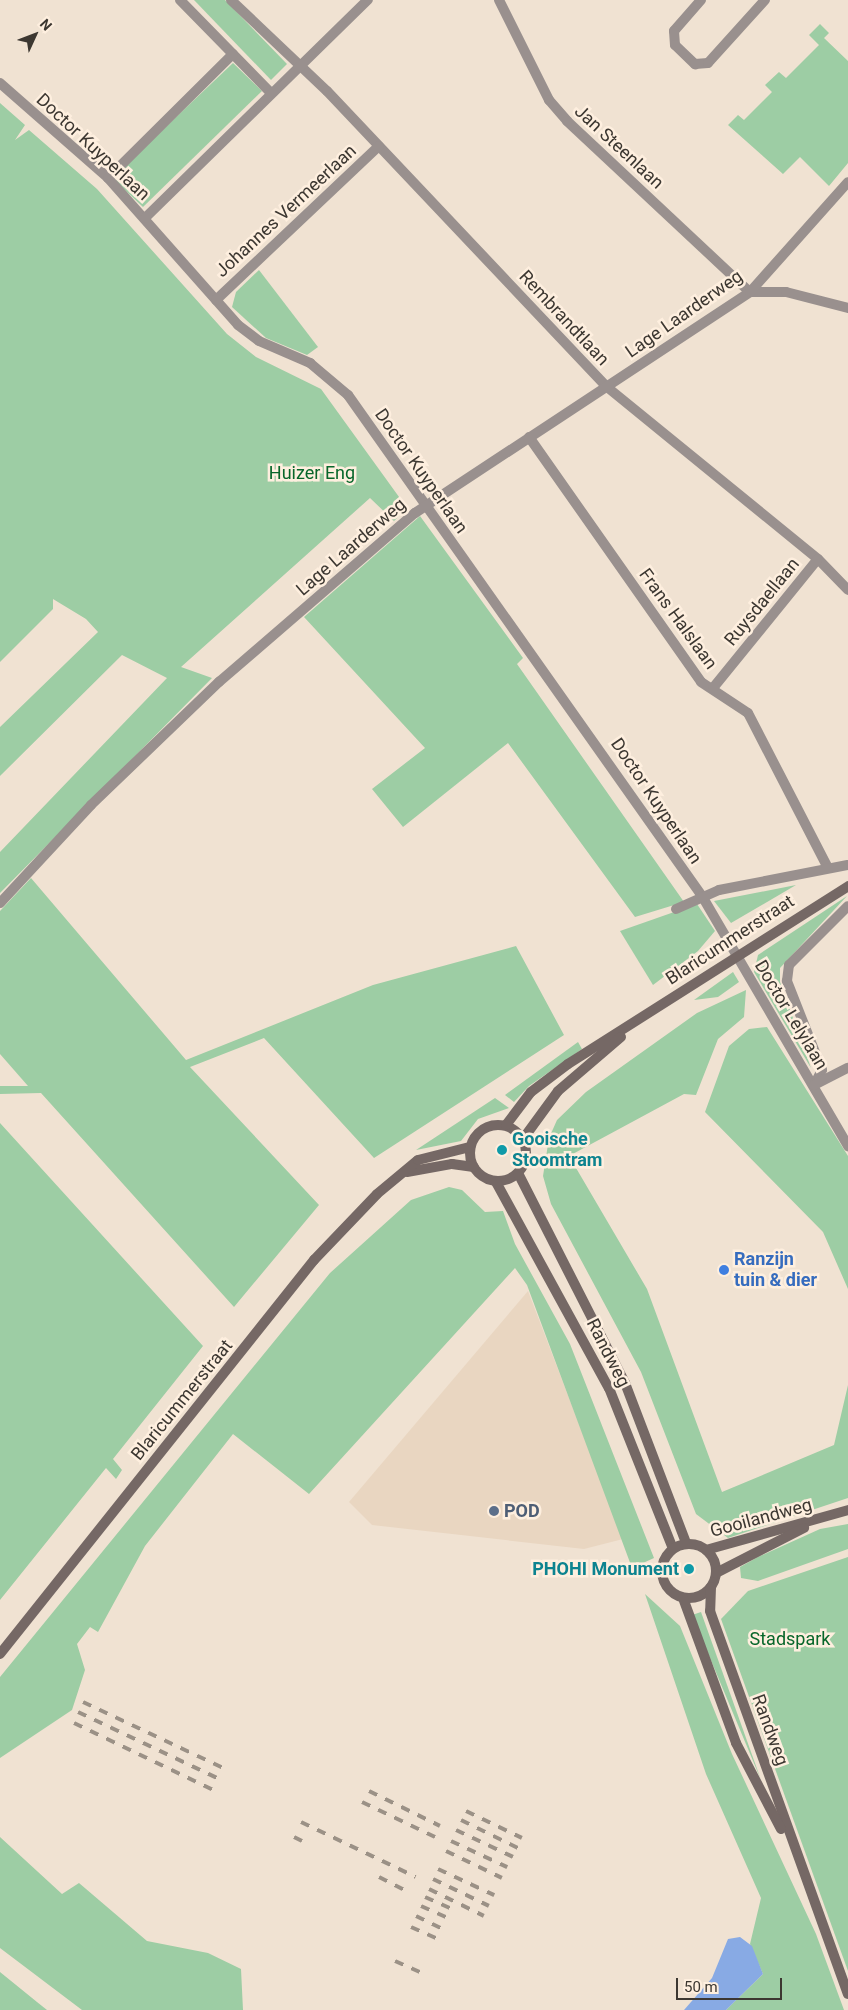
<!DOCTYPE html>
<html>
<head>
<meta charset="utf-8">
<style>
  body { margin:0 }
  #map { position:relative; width:848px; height:2010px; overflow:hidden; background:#f0e2d2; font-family:Roboto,sans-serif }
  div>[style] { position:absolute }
  .built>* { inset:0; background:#e9d6c1 }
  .green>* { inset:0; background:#9dcda4 }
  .water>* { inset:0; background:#88aae4 }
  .minor>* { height:10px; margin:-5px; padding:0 5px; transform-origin:5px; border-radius:5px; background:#99908e }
  .secondary>* { height:10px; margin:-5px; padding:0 5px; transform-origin:5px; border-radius:5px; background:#756865 }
  .secondary>.ring { margin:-5px; padding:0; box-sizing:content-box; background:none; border:10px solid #756865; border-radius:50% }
  .rail>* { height:4px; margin-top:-2px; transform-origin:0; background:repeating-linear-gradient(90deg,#9b9186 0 9px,transparent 0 18px) }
  .dots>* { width:14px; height:14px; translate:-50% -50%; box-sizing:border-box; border:2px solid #feefdf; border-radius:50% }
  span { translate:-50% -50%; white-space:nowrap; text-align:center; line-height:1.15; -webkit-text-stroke:5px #feefdf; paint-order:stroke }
  .street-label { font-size:18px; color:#3c3731 }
  .park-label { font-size:18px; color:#08662a }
  .culture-label { font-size:18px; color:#0d838f; font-weight:700 }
  .left { translate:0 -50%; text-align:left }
  .right { translate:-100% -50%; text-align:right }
  .shop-label { font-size:18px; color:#366cbe; font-weight:700 }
  .service-label { font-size:18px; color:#4e5e75; font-weight:700 }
  .north { position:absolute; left:10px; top:10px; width:50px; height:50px; -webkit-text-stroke:4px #feefdf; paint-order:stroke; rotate:47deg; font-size:14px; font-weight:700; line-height:20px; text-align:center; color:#3c3731 }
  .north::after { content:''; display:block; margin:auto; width:18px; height:22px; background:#3c3731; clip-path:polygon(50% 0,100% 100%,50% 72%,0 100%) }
  .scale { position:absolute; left:676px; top:1978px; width:106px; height:22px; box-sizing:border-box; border:2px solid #3c3731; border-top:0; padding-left:6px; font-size:15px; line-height:18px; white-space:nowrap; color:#3c3731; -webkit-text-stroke:4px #feefdf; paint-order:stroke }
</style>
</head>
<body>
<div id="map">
  <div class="built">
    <i style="clip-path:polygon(528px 1291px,623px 1539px,584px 1549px,372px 1525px,349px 1502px)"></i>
  </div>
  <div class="green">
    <i style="clip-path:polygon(194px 0,225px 0,287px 64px,271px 80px)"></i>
    <i style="clip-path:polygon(820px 24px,829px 33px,824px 38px,848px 61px,848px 163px,829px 186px,800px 157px,783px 174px,728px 125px,738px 115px,744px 120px,772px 92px,765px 85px,779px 72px,786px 78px,819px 45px,809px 35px)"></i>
    <i style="clip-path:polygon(233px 63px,262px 91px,143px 207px,112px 178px)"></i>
    <i style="clip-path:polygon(0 103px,25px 125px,15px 140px,29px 130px,97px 189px,227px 334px,256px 357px,321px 389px,407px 508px,394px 521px,370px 498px,181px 667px,212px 678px,0 893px,0 852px,167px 678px,122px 655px,0 776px,0 727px,98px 632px,86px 619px,53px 599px,53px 609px,0 662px)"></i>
    <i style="clip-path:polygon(259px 270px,318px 347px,307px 355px,266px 338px,232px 307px,236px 292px)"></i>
    <i style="clip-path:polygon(420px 516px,523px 658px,517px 664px,684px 902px,635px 917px,508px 743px,403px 827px,372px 789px,425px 748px,304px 617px)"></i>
    <i style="clip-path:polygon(31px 878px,186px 1060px,373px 985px,516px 946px,564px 1035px,374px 1158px,264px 1038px,190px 1067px,319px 1205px,234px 1307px,41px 1093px,0 1094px,0 1086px,28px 1086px,0 1054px,0 911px)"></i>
    <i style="clip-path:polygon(796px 885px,731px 923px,714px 901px)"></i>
    <i style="clip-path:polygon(847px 896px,780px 968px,780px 982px,811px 1068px,754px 972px,758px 955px)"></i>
    <i style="clip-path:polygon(697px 904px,715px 931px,698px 951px,653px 985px,620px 931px)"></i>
    <i style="clip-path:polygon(733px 972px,739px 982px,718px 997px,694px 1000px)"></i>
    <i style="clip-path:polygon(746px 990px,744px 1017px,718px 1039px,696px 1095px,684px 1094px,569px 1156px,647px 1289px,722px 1492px,834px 1445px,848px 1385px,848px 1498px,728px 1538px,696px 1514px,641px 1372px,551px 1204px,543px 1176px,549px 1138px,557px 1120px,586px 1092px,697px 1013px)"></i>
    <i style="clip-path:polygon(767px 1027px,848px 1156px,848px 1289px,823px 1232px,705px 1112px,729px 1046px,749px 1029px)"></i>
    <i style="clip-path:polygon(578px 1042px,582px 1049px,529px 1086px,514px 1102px,505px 1095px)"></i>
    <i style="clip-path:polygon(495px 1098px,509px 1108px,478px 1119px,461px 1141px,416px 1150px)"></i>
    <i style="clip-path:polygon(0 1123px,203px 1346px,113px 1459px,122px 1470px,116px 1479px,106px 1468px,0 1600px)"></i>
    <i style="clip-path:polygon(449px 1187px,462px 1190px,485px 1212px,503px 1211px,515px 1244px,570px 1344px,654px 1558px,632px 1568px,527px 1285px,515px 1268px,309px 1494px,233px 1434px,145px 1546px,98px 1632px,90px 1627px,77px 1644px,85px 1670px,72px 1710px,0 1758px,0 1677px,330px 1273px,411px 1200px)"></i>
    <i style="clip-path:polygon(848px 1524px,848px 1549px,758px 1581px,741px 1578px,740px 1567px,758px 1557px,820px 1529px)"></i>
    <i style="clip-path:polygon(848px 1557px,848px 1971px,721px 1619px,748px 1591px)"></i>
    <i style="clip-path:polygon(645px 1594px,680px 1626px,732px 1754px,816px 1934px,844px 2010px,726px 2010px,763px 1974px,750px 1944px,761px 1898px,706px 1774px)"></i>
    <i style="clip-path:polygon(701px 1612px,761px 1780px,692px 1615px)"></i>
    <i style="clip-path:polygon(0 1837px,62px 1894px,79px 1883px,147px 1941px,208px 1953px,241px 1969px,243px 2010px,82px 2010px,0 1948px)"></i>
    <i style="clip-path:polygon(0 1972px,37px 2002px,47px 2010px,0 2010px)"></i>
  </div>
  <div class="water">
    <i style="clip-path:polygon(740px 1937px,752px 1946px,763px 1974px,726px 2010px,684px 2010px,712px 1978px,728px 1939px)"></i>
  </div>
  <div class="minor">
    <i style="left:180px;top:0;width:130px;rotate:45.6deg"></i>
    <i style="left:231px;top:0;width:132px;rotate:43.5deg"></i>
    <i style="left:327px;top:91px;width:407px;rotate:46.6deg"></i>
    <i style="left:607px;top:387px;width:272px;rotate:39.2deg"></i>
    <i style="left:818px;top:559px;width:43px;rotate:45.9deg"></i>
    <i style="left:499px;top:0;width:112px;rotate:63.4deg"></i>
    <i style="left:549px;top:100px;width:28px;rotate:49deg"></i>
    <i style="left:567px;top:121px;width:250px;rotate:43.1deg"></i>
    <i style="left:750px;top:292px;width:36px"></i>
    <i style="left:786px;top:292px;width:64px;rotate:14.5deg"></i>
    <i style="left:701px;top:0;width:41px;rotate:131.1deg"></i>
    <i style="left:674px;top:31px;width:14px;rotate:86deg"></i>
    <i style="left:675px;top:45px;width:28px;rotate:44deg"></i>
    <i style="left:695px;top:64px;width:13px;rotate:-4deg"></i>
    <i style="left:708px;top:63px;width:85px;rotate:-47.9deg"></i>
    <i style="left:0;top:83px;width:144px;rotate:41.3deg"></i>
    <i style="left:108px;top:178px;width:196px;rotate:48.5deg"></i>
    <i style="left:238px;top:325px;width:26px;rotate:37deg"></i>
    <i style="left:259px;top:341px;width:56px;rotate:23.3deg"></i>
    <i style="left:310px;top:363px;width:50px;rotate:40.1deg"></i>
    <i style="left:348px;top:395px;width:613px;rotate:54.76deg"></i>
    <i style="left:702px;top:896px;width:290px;rotate:59.7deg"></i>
    <i style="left:108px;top:178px;width:176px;rotate:-44.8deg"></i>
    <i style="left:145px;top:218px;width:312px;rotate:-44.4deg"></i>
    <i style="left:216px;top:300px;width:224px;rotate:-43.4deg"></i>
    <i style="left:529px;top:437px;width:299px;rotate:54.9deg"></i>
    <i style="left:701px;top:682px;width:56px;rotate:33.4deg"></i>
    <i style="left:748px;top:713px;width:174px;rotate:62.7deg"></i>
    <i style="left:713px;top:688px;width:166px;rotate:-50.9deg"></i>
    <i style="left:0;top:903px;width:134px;rotate:-47.1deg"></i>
    <i style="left:91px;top:805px;width:178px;rotate:-43.9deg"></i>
    <i style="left:219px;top:682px;width:259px;rotate:-40.8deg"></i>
    <i style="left:415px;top:513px;width:401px;rotate:-33.4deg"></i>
    <i style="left:750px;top:292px;width:147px;rotate:-48.3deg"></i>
    <i style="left:676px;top:909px;width:47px;rotate:-23.8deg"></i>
    <i style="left:719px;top:890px;width:131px;rotate:-11deg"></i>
    <i style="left:814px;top:1085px;width:17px;rotate:-62deg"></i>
    <i style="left:822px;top:1070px;width:96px;rotate:-111.5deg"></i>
    <i style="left:787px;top:981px;width:16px;rotate:-83deg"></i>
    <i style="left:789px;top:965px;width:83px;rotate:-45deg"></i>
    <i style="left:814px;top:1085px;width:38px;rotate:-27deg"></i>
  </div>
  <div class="secondary">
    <i class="ring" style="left:470px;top:1125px;width:46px;height:46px"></i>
    <i style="left:506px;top:1125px;width:41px;rotate:-52.9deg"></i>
    <i style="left:531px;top:1092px;width:46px;rotate:-37.1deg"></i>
    <i style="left:568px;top:1064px;width:332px;rotate:-32.4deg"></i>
    <i style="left:523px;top:1139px;width:59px;rotate:-53.9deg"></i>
    <i style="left:558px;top:1091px;width:83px;rotate:-40.6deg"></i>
    <i style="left:407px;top:1172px;width:46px;rotate:-10.1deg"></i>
    <i style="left:452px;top:1164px;width:22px;rotate:8deg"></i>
    <i style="left:518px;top:1173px;width:236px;rotate:63deg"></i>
    <i style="left:625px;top:1383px;width:171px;rotate:69.1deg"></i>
    <i style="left:496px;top:1182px;width:235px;rotate:61.3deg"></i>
    <i style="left:609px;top:1388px;width:173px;rotate:68.3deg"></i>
    <i class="ring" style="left:662px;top:1544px;width:44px;height:44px"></i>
    <i style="left:706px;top:1550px;width:148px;rotate:-15.7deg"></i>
    <i style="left:716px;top:1573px;width:99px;rotate:-27.1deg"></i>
    <i style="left:711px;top:1587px;width:24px;rotate:92deg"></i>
    <i style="left:710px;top:1611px;width:407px;rotate:70.2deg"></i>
    <i style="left:683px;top:1598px;width:154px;rotate:69.9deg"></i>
    <i style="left:736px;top:1743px;width:97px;rotate:62.4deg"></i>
    <i style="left:0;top:1654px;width:504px;rotate:-51.45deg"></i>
    <i style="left:314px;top:1260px;width:91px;rotate:-46.3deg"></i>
    <i style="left:377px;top:1194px;width:53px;rotate:-39.7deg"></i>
    <i style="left:418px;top:1160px;width:54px;rotate:-14deg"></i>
  </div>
  <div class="rail">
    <i style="left:83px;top:1702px;width:155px;rotate:25.2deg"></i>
    <i style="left:78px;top:1712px;width:156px;rotate:25.4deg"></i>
    <i style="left:74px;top:1723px;width:154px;rotate:25.7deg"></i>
    <i style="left:369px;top:1791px;width:79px;rotate:26.2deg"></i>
    <i style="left:362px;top:1802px;width:81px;rotate:25.6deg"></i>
    <i style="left:466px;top:1811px;width:62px;rotate:25.7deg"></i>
    <i style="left:461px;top:1820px;width:64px;rotate:26.2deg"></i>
    <i style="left:301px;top:1822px;width:127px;rotate:25.6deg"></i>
    <i style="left:456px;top:1830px;width:63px;rotate:25.3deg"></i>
    <i style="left:294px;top:1837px;width:9px;rotate:27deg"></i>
    <i style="left:451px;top:1841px;width:62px;rotate:24.9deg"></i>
    <i style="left:446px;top:1851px;width:62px;rotate:25.7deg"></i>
    <i style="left:438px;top:1869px;width:62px;rotate:24.9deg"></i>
    <i style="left:379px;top:1877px;width:34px;rotate:27deg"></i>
    <i style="left:433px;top:1879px;width:62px;rotate:25.7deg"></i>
    <i style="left:429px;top:1889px;width:61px;rotate:26.1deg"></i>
    <i style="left:425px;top:1897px;width:32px;rotate:24deg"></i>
    <i style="left:421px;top:1906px;width:32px;rotate:24deg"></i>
    <i style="left:416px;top:1916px;width:32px;rotate:26deg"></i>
    <i style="left:411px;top:1927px;width:32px;rotate:24deg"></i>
    <i style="left:395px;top:1961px;width:32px;rotate:24deg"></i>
  </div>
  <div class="dots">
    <i style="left:502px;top:1150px;background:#0f9aa8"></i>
    <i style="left:724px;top:1270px;background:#3f7fe0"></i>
    <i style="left:494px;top:1511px;background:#5c6f8a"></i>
    <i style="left:689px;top:1569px;background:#0f9aa8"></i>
  </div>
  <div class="street-label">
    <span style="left:93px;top:147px;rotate:43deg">Doctor Kuyperlaan</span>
    <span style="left:619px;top:147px;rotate:43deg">Jan Steenlaan</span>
    <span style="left:286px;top:211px;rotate:-43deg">Johannes Vermeerlaan</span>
    <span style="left:684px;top:314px;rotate:-35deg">Lage Laarderweg</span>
    <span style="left:564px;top:318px;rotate:47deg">Rembrandtlaan</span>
    <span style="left:421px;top:471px;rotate:55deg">Doctor Kuyperlaan</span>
    <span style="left:351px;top:547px;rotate:-41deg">Lage Laarderweg</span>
    <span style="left:762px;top:602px;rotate:-51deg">Ruysdaellaan</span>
    <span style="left:678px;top:619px;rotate:54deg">Frans Halslaan</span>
    <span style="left:656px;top:801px;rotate:56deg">Doctor Kuyperlaan</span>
    <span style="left:730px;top:940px;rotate:-33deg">Blaricummerstraat</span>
    <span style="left:791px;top:1015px;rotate:59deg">Doctor Lelylaan</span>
    <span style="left:608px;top:1353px;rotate:63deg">Randweg</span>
    <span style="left:182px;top:1400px;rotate:-51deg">Blaricummerstraat</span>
    <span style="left:761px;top:1518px;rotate:-15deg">Gooilandweg</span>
    <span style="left:770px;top:1730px;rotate:70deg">Randweg</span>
  </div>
  <div class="park-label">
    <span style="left:312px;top:473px">Huizer Eng</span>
    <span style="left:790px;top:1639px">Stadspark</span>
  </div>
  <div class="culture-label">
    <span class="left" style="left:512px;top:1150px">Gooische<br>Stoomtram</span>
    <span class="right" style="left:679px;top:1569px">PHOHI Monument</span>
  </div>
  <div class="shop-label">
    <span class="left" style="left:734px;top:1270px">Ranzijn<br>tuin &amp; dier</span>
  </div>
  <div class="service-label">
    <span class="left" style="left:504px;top:1511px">POD</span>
  </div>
  <div class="north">N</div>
  <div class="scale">50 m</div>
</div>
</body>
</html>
